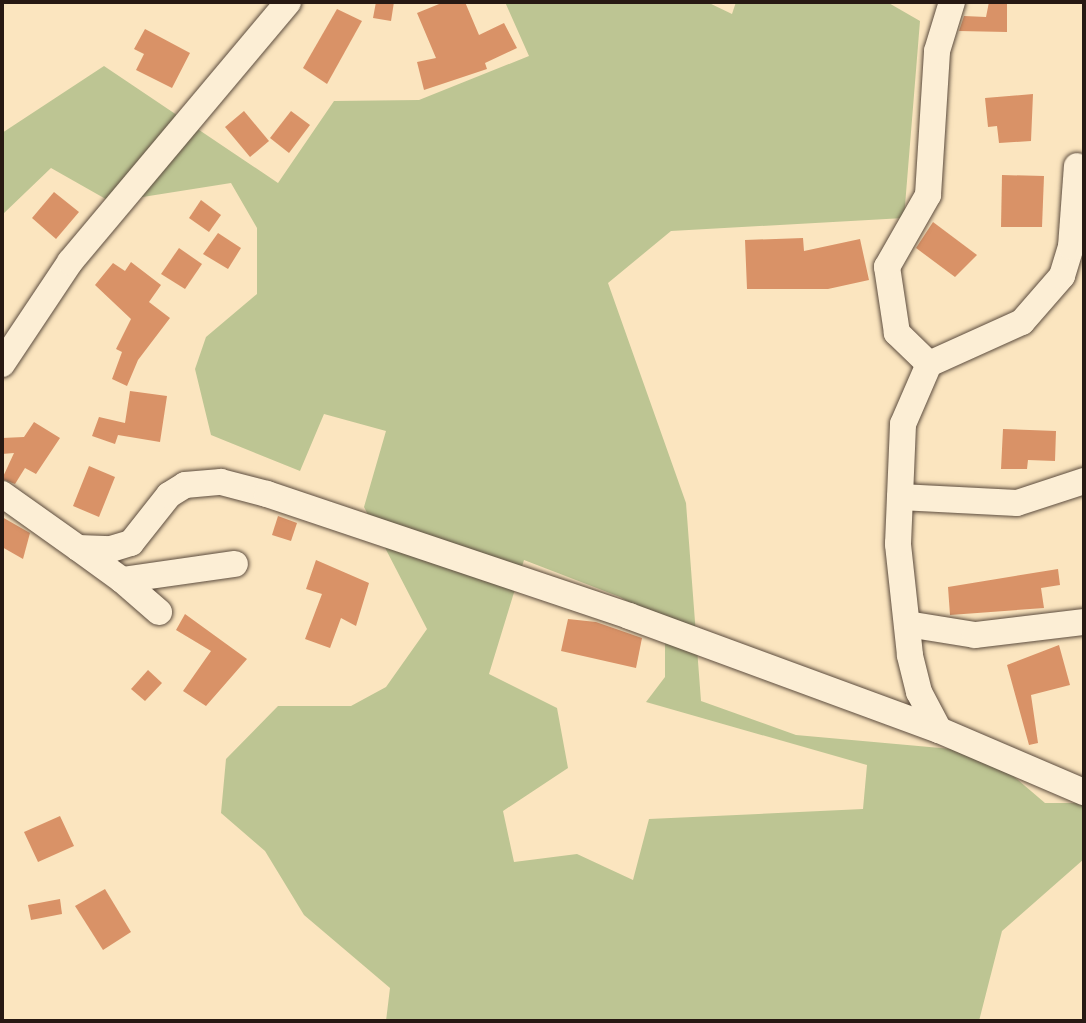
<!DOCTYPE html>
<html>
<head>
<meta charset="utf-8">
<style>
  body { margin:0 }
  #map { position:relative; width:1086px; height:1023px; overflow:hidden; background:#fbe5bf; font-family:"EB Garamond",serif }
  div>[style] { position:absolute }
  .green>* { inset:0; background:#bdc593 }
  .building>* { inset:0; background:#d99267 }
  .roads { filter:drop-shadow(0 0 2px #5c4c3e) drop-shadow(0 0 2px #5c4c3e) }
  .minor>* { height:26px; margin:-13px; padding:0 13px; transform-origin:13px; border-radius:13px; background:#fceed5 }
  span { translate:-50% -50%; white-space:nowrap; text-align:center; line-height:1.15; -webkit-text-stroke:7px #fceed5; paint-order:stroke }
  .frame { position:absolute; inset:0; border:4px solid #271913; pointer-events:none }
</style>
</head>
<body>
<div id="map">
  <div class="green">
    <i style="clip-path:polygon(evenodd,505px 2px,707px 2px,732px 14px,736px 2px,887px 2px,920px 21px,904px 218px,671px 231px,608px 283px,686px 503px,701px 701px,796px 735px,985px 752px,1045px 803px,1084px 803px,1084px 859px,1002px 931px,979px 1021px,386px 1021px,390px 988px,304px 915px,265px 851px,221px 813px,226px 759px,278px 706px,351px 706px,386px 687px,427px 629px,364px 507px,386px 431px,324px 414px,300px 471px,211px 435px,195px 369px,206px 337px,257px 294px,257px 228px,231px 183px,111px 202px,51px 168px,2px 215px,2px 133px,104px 66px,278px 183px,334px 101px,419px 100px,529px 56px,505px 2px,524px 560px,620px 597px,665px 623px,665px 677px,646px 702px,867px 765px,863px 809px,649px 819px,633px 880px,577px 854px,514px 862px,503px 811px,568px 768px,557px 708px,489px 674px,524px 560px)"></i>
  </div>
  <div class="building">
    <i style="clip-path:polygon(376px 2px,394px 2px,391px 21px,373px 18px)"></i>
    <i style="clip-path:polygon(444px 2px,465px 2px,479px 35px,504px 23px,517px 48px,485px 63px,487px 69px,424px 90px,417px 62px,436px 58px,417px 13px)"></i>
    <i style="clip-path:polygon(989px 2px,1007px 2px,1007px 32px,959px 31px,964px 16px,986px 17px)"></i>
    <i style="clip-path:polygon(337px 9px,362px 21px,327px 84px,303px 68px)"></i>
    <i style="clip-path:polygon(145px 29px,190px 53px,172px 88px,136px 70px,144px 54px,134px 49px)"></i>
    <i style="clip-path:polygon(1033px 94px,1031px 141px,999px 143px,997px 126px,988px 127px,985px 98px)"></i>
    <i style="clip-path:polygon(244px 111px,269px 141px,250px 157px,225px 127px)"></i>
    <i style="clip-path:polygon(291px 111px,310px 125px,289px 153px,270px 138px)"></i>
    <i style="clip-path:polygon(1002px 175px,1044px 176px,1042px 227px,1001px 227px)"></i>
    <i style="clip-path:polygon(54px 192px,79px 212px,56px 239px,32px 218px)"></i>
    <i style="clip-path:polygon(201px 200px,221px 215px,209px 232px,189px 218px)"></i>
    <i style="clip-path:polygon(933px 222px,977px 255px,955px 277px,916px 248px)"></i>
    <i style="clip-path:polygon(218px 233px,241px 248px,228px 269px,203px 254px)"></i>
    <i style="clip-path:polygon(803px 238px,804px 251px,860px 239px,869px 280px,828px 289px,747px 289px,745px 240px)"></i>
    <i style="clip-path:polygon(179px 248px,202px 264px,185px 289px,161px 274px)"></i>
    <i style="clip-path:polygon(131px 262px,161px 285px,149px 302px,170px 318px,138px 360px,127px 386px,112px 379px,122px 352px,116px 349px,131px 319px,95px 285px,113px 263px,125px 271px)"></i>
    <i style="clip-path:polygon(130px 391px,167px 396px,160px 442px,118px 435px,115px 444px,92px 436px,99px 417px,125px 423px)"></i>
    <i style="clip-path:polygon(34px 422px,60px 438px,36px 474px,25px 468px,15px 484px,2px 479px,14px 453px,2px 454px,2px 438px,24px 437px)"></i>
    <i style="clip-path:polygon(1003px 429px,1056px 431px,1055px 461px,1028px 460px,1027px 469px,1001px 469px)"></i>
    <i style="clip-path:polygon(89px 466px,115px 477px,99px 517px,73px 506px)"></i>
    <i style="clip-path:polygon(278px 516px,297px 523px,291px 541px,272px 535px)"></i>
    <i style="clip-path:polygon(2px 517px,30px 533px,23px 559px,2px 547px)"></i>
    <i style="clip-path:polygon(316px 560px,369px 583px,356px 626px,341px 618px,330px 648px,305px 639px,322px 594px,306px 589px)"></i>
    <i style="clip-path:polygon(1058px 569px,1060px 585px,1041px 588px,1044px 608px,950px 615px,948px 587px)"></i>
    <i style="clip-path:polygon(185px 614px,247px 659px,206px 706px,183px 691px,211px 651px,176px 630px)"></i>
    <i style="clip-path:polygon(568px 619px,596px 622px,642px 638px,636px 668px,561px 651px)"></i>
    <i style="clip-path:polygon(1059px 645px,1070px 685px,1031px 695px,1038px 743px,1029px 745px,1007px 665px)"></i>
    <i style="clip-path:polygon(148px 670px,162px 683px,145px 701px,131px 689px)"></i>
    <i style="clip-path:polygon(60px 816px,74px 846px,38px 862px,24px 832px)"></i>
    <i style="clip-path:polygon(105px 889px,131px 932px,103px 950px,75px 906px)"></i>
    <i style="clip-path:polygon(60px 899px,62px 914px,31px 920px,28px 905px)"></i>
  </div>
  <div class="roads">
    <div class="minor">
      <i style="left:2px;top:364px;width:123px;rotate:-56.3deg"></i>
      <i style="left:70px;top:262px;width:339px;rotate:-50deg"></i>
      <i style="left:929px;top:364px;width:45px;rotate:-135.9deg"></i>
      <i style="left:897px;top:333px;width:67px;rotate:-98.6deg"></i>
      <i style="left:887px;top:267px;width:83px;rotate:-60.3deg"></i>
      <i style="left:928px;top:195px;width:144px;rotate:-86.4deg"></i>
      <i style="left:937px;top:51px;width:51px;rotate:-73deg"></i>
      <i style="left:2px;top:494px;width:93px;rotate:35.4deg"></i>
      <i style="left:78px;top:548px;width:33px;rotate:2deg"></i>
      <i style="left:111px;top:549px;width:21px;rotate:-17deg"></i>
      <i style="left:131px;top:543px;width:61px;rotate:-51.6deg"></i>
      <i style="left:169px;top:495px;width:19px;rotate:-32deg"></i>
      <i style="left:185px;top:485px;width:36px;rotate:-5deg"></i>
      <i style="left:221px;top:482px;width:48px;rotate:14.6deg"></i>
      <i style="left:267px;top:494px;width:382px;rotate:18.6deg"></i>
      <i style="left:629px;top:616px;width:330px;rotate:20.2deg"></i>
      <i style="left:939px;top:730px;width:158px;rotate:23.2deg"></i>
      <i style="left:900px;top:497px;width:117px;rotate:2.9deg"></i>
      <i style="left:1017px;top:503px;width:71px;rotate:-18.2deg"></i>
      <i style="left:78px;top:548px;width:54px;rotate:36deg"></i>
      <i style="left:122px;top:580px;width:114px;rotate:-8.1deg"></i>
      <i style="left:122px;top:580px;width:49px;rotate:40.9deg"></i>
      <i style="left:907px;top:624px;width:69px;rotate:9.2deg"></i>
      <i style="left:975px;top:635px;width:110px;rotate:-6.8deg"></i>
      <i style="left:939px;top:730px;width:43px;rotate:-117.8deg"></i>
      <i style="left:919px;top:692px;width:38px;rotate:-104deg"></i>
      <i style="left:910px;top:655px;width:112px;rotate:-96.2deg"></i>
      <i style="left:898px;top:544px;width:120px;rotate:-87.6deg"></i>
      <i style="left:903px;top:424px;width:65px;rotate:-66.6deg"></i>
      <i style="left:929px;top:364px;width:102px;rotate:-24.3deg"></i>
      <i style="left:1022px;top:322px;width:61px;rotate:-49deg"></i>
      <i style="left:1062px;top:276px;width:30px;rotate:-73deg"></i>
      <i style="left:1071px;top:247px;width:81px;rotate:-85.8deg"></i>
    </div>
  </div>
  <div class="frame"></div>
</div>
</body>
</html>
